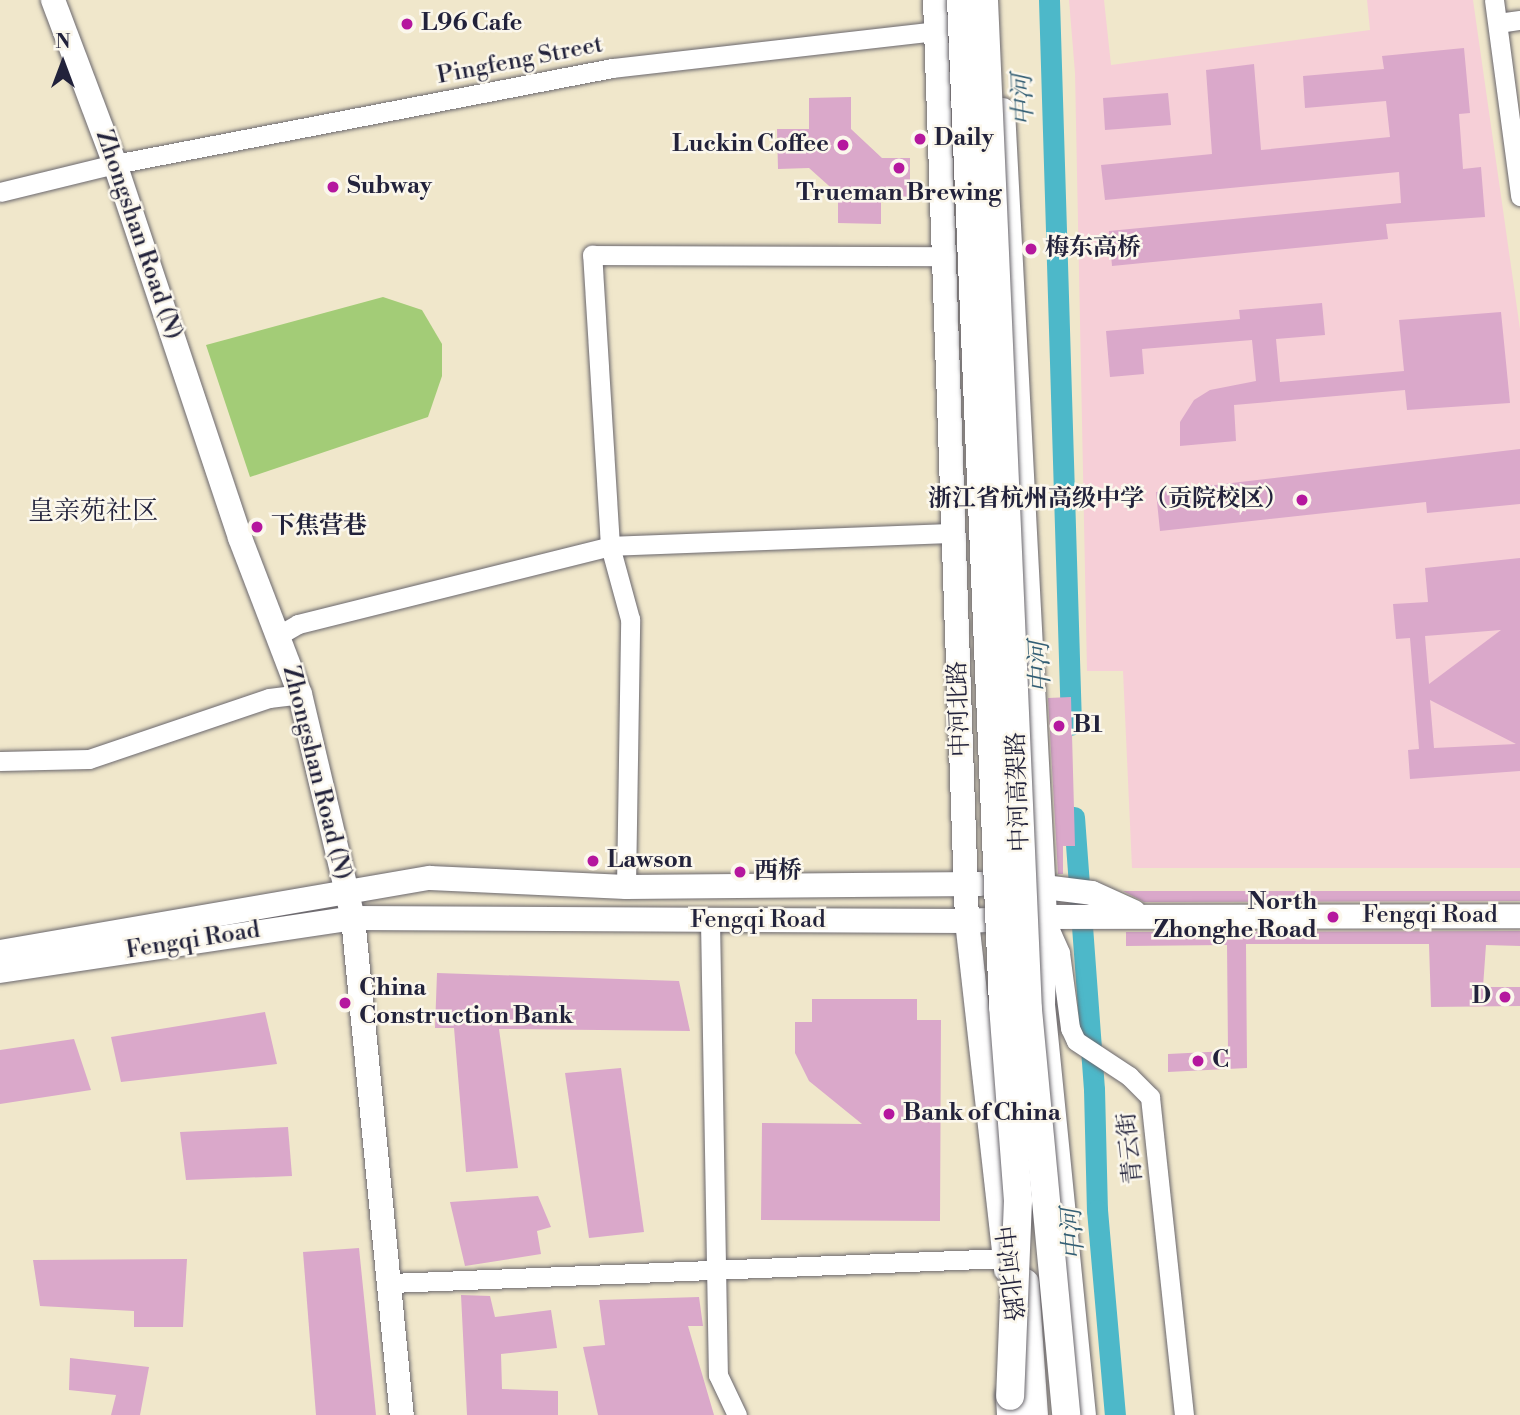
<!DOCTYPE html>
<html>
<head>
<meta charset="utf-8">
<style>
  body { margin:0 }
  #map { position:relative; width:1520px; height:1415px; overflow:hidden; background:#f0e7cb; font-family:"Libre Bodoni","Noto Serif SC",serif }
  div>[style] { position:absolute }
  .built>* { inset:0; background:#f6cfd7 }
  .green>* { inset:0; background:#a3cc77 }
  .canal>* { height:21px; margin:-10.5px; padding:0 10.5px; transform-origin:10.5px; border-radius:10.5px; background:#4db8c9 }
  .building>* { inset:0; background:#daa8ca }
  .roads { filter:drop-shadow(0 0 2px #6a676d) drop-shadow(0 0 2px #6a676d) }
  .minor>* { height:19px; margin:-9.5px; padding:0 9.5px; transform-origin:9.5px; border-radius:9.5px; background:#fff }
  .major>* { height:24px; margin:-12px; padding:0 12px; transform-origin:12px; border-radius:12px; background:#fff }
  .highway>* { height:28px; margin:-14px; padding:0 14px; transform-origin:14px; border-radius:14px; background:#fff }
  .bridges { filter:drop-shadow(0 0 2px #6a676d) drop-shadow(0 0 2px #6a676d) }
  .highway-bridge>* { height:28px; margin:-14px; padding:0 14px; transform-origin:14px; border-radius:14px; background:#fff }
  .dots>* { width:19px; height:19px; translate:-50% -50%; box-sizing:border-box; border:4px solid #fbf7ec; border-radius:50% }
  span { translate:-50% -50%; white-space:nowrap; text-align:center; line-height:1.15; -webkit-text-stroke:5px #fbf7ec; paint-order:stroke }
  .poi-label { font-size:24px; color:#22223b; font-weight:700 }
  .left { translate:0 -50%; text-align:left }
  .right { translate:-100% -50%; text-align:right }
  .street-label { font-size:24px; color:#22223b }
  .water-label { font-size:26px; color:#335e74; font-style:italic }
  .neighbourhood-label { font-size:26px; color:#22223b }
  .north { position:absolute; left:28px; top:28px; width:70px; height:70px; -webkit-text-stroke:5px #fbf7ec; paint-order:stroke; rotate:0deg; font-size:19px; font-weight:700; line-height:28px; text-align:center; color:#22223b }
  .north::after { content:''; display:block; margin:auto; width:24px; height:32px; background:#22223b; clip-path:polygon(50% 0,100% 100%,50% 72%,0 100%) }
</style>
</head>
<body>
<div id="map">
  <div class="built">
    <i style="clip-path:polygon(1069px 0,1104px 0,1111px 65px,1370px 30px,1367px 0,1473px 0,1520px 329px,1520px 868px,1132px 868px,1123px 671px,1087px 671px,1075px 73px)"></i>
  </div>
  <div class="green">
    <i style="clip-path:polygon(383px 297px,422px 310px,442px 344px,442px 376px,428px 417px,250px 477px,206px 345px)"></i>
  </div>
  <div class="canal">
    <i style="left:1049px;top:0;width:725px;rotate:88.26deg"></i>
    <i style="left:1074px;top:817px;width:273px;rotate:85.8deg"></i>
    <i style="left:1094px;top:1089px;width:121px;rotate:88.6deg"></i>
    <i style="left:1097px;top:1210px;width:206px;rotate:85deg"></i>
  </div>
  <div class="building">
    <i style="clip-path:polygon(1464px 48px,1470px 113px,1459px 114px,1463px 169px,1481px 167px,1485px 217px,1386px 224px,1388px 239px,1112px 266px,1109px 231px,1401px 203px,1399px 172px,1105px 200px,1101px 165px,1212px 154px,1206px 70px,1254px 64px,1261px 150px,1390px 137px,1386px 101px,1305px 108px,1303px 76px,1384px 69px,1382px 56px)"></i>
    <i style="clip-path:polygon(1168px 93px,1171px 125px,1105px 130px,1103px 98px)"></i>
    <i style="clip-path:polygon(851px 97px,851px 129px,882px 158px,910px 158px,910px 197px,881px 196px,881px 224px,838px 223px,838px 194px,809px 168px,778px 169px,777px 129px,809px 129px,809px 98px)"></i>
    <i style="clip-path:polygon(1322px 303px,1325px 335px,1276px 339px,1280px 382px,1404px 371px,1399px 320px,1501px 312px,1510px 403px,1407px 410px,1405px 390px,1234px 405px,1236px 441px,1180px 446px,1180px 422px,1194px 400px,1210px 390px,1256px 381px,1252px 340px,1142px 349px,1144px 374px,1110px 377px,1106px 331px,1240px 319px,1239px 310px)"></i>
    <i style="clip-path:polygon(1520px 449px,1520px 504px,1427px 513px,1426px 502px,1160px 531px,1156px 492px)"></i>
    <i style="clip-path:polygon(evenodd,1520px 558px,1520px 771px,1410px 779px,1408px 750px,1419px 749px,1410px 638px,1396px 639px,1393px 604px,1428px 602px,1425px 568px,1520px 558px,1501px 630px,1429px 684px,1425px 636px,1501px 630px,1520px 558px,1430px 700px,1516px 744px,1434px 748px,1430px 700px)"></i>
    <i style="clip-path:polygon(1071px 697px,1075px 846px,1063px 846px,1063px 874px,1058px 874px,1048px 698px)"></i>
    <i style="clip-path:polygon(1123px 891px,1520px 891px,1520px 901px,1144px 902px)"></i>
    <i style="clip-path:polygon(1520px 931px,1520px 946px,1486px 945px,1483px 987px,1520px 987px,1520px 1006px,1431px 1007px,1429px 944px,1246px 944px,1247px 1068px,1168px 1072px,1168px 1054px,1228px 1051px,1227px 945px,1126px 946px,1126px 932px)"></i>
    <i style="clip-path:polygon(437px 973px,679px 981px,690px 1031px,499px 1029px,518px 1168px,466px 1172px,454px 1028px,435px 1028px)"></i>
    <i style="clip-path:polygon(812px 999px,917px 999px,917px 1020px,941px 1020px,940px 1221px,761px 1220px,762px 1123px,862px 1124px,809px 1081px,795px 1053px,795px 1022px,812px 1022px)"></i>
    <i style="clip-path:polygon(265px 1012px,277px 1064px,121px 1082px,111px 1037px)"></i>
    <i style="clip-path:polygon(74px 1039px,91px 1090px,0 1104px,0 1050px)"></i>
    <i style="clip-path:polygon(621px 1068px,644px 1232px,589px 1238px,565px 1073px)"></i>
    <i style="clip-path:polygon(288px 1127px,292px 1176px,186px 1180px,180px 1132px)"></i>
    <i style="clip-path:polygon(538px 1196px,551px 1227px,537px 1231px,541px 1254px,465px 1266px,450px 1202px)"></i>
    <i style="clip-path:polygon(359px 1248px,376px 1415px,316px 1415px,303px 1252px)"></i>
    <i style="clip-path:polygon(187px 1259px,183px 1327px,134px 1327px,134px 1311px,40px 1306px,33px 1260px)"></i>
    <i style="clip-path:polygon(461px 1295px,490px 1296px,495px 1317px,551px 1310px,557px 1348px,501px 1354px,502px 1389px,558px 1391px,558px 1415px,467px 1415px)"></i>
    <i style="clip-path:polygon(699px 1297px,703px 1326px,688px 1326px,714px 1415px,598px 1415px,583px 1347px,605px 1345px,599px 1300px)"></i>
    <i style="clip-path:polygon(70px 1358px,149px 1367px,140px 1415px,111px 1415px,116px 1395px,69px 1390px)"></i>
  </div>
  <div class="roads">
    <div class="minor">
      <i style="left:1494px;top:0;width:198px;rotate:82.4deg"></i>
      <i style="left:1498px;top:23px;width:22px;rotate:-8deg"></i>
      <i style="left:0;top:192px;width:118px;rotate:-13.7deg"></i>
      <i style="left:115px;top:164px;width:506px;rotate:-10.93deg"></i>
      <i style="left:612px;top:68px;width:327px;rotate:-6.5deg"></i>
      <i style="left:279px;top:635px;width:22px;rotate:-30deg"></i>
      <i style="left:298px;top:624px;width:322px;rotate:-14deg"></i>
      <i style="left:610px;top:546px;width:344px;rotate:-2.2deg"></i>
      <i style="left:0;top:761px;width:89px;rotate:-1.3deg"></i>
      <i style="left:89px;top:759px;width:190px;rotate:-18.7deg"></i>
      <i style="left:269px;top:698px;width:31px;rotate:-7deg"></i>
      <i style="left:626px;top:887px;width:268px;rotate:-89.1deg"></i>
      <i style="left:630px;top:619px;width:76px;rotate:-105.3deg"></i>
      <i style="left:610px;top:546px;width:292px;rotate:-93.5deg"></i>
      <i style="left:592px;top:255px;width:352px;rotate:0.2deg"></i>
      <i style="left:710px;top:921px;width:454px;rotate:89deg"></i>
      <i style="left:718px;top:1375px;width:44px;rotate:64.6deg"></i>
      <i style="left:1046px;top:921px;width:35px;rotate:66deg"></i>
      <i style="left:1060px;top:953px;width:76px;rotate:82.4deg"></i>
      <i style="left:1070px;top:1028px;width:14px;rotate:65deg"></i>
      <i style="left:1076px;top:1041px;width:64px;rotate:33.4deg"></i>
      <i style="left:1129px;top:1076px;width:30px;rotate:45deg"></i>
      <i style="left:1150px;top:1097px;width:320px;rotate:83.9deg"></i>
      <i style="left:391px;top:1283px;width:615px;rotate:-2.33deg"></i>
    </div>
    <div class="major">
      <i style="left:53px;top:0;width:175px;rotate:69.3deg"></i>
      <i style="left:115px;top:164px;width:394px;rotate:71.5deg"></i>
      <i style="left:240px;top:538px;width:167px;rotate:69deg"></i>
      <i style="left:300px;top:694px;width:230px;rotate:76.7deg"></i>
      <i style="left:353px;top:918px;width:499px;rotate:84.4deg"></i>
      <i style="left:935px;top:0;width:922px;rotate:88.01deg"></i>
      <i style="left:967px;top:921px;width:351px;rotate:83.6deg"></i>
      <i style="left:1003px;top:110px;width:808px;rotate:87.02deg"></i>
      <i style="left:1045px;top:917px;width:88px;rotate:91.3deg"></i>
      <i style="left:1043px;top:1005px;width:412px;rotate:84.3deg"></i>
      <i style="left:1028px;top:885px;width:64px;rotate:7.1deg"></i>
      <i style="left:1092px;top:893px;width:46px;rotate:24.3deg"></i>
      <i style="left:0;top:952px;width:436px;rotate:-9.8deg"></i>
      <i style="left:430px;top:878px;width:196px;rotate:2.6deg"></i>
      <i style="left:626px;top:887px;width:355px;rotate:-0.5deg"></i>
      <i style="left:0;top:971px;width:357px;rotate:-8.5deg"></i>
      <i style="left:353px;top:918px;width:614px;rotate:0.28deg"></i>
      <i style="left:967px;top:921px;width:78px;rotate:-2.9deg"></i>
      <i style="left:1045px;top:917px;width:475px;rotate:-0.1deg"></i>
    </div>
    <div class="highway">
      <i style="left:1025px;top:1283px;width:132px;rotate:86.1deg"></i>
      <i style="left:1010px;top:1396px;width:19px;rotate:87deg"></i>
    </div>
  </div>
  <div class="bridges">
    <div class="highway-bridge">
      <i style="left:961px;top:0;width:1007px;rotate:87.61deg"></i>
      <i style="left:1003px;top:1006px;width:195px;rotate:85.6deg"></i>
      <i style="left:1018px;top:1200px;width:196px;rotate:92.3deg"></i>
      <i style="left:984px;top:0;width:1011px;rotate:87.51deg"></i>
      <i style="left:1028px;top:1010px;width:407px;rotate:84.6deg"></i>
    </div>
  </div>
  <div class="dots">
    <i style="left:407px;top:24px;background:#b5179e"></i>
    <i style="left:920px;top:139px;background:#b5179e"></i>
    <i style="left:843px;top:145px;background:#b5179e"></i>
    <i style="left:899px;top:168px;background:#b5179e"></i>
    <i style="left:333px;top:187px;background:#b5179e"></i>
    <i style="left:1031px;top:249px;background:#b5179e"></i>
    <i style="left:1302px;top:500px;background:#b5179e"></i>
    <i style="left:257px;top:527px;background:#b5179e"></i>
    <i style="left:1059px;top:726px;background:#b5179e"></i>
    <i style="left:593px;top:861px;background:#b5179e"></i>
    <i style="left:740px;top:872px;background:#b5179e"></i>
    <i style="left:1333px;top:917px;background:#b5179e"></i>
    <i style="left:1505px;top:997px;background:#b5179e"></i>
    <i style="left:345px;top:1003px;background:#b5179e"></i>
    <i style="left:1198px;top:1061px;background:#b5179e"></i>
    <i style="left:889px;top:1114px;background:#b5179e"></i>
  </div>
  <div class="poi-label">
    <span class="left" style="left:421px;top:24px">L96 Cafe</span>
    <span class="left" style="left:934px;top:139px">Daily</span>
    <span class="right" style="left:829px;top:145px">Luckin Coffee</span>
    <span class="left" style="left:347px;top:187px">Subway</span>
    <span style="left:899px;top:194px">Trueman Brewing</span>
    <span class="left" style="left:1045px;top:249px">梅东高桥</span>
    <span class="right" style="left:1288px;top:500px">浙江省杭州高级中学（贡院校区）</span>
    <span class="left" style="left:271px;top:527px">下焦营巷</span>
    <span class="left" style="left:1073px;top:726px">B1</span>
    <span class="left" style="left:607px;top:861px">Lawson</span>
    <span class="left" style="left:754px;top:872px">西桥</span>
    <span class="right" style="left:1317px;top:917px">North<br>Zhonghe Road</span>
    <span class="left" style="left:359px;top:1003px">China<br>Construction Bank</span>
    <span class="right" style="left:1491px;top:997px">D</span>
    <span class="left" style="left:1212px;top:1061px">C</span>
    <span class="left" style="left:903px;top:1114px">Bank of China</span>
  </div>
  <div class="street-label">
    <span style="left:520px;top:61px;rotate:-11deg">Pingfeng Street</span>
    <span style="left:138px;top:235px;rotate:71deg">Zhongshan Road (N)</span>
    <span style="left:960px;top:709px;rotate:-92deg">中河北路</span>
    <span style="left:316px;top:773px;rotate:76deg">Zhongshan Road (N)</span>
    <span style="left:1019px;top:792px;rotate:-92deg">中河高架路</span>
    <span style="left:1430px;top:916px">Fengqi Road</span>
    <span style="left:758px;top:921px">Fengqi Road</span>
    <span style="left:193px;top:941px;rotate:-9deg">Fengqi Road</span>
    <span style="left:1131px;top:1148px;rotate:-96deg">青云街</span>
    <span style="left:1007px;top:1274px;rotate:83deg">中河北路</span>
  </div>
  <div class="water-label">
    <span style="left:1024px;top:100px;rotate:-92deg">中河</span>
    <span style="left:1041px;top:667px;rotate:-92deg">中河</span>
    <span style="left:1074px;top:1234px;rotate:-94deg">中河</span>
  </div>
  <div class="neighbourhood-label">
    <span style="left:93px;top:512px">皇亲苑社区</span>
  </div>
  <div class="north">N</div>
</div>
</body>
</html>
